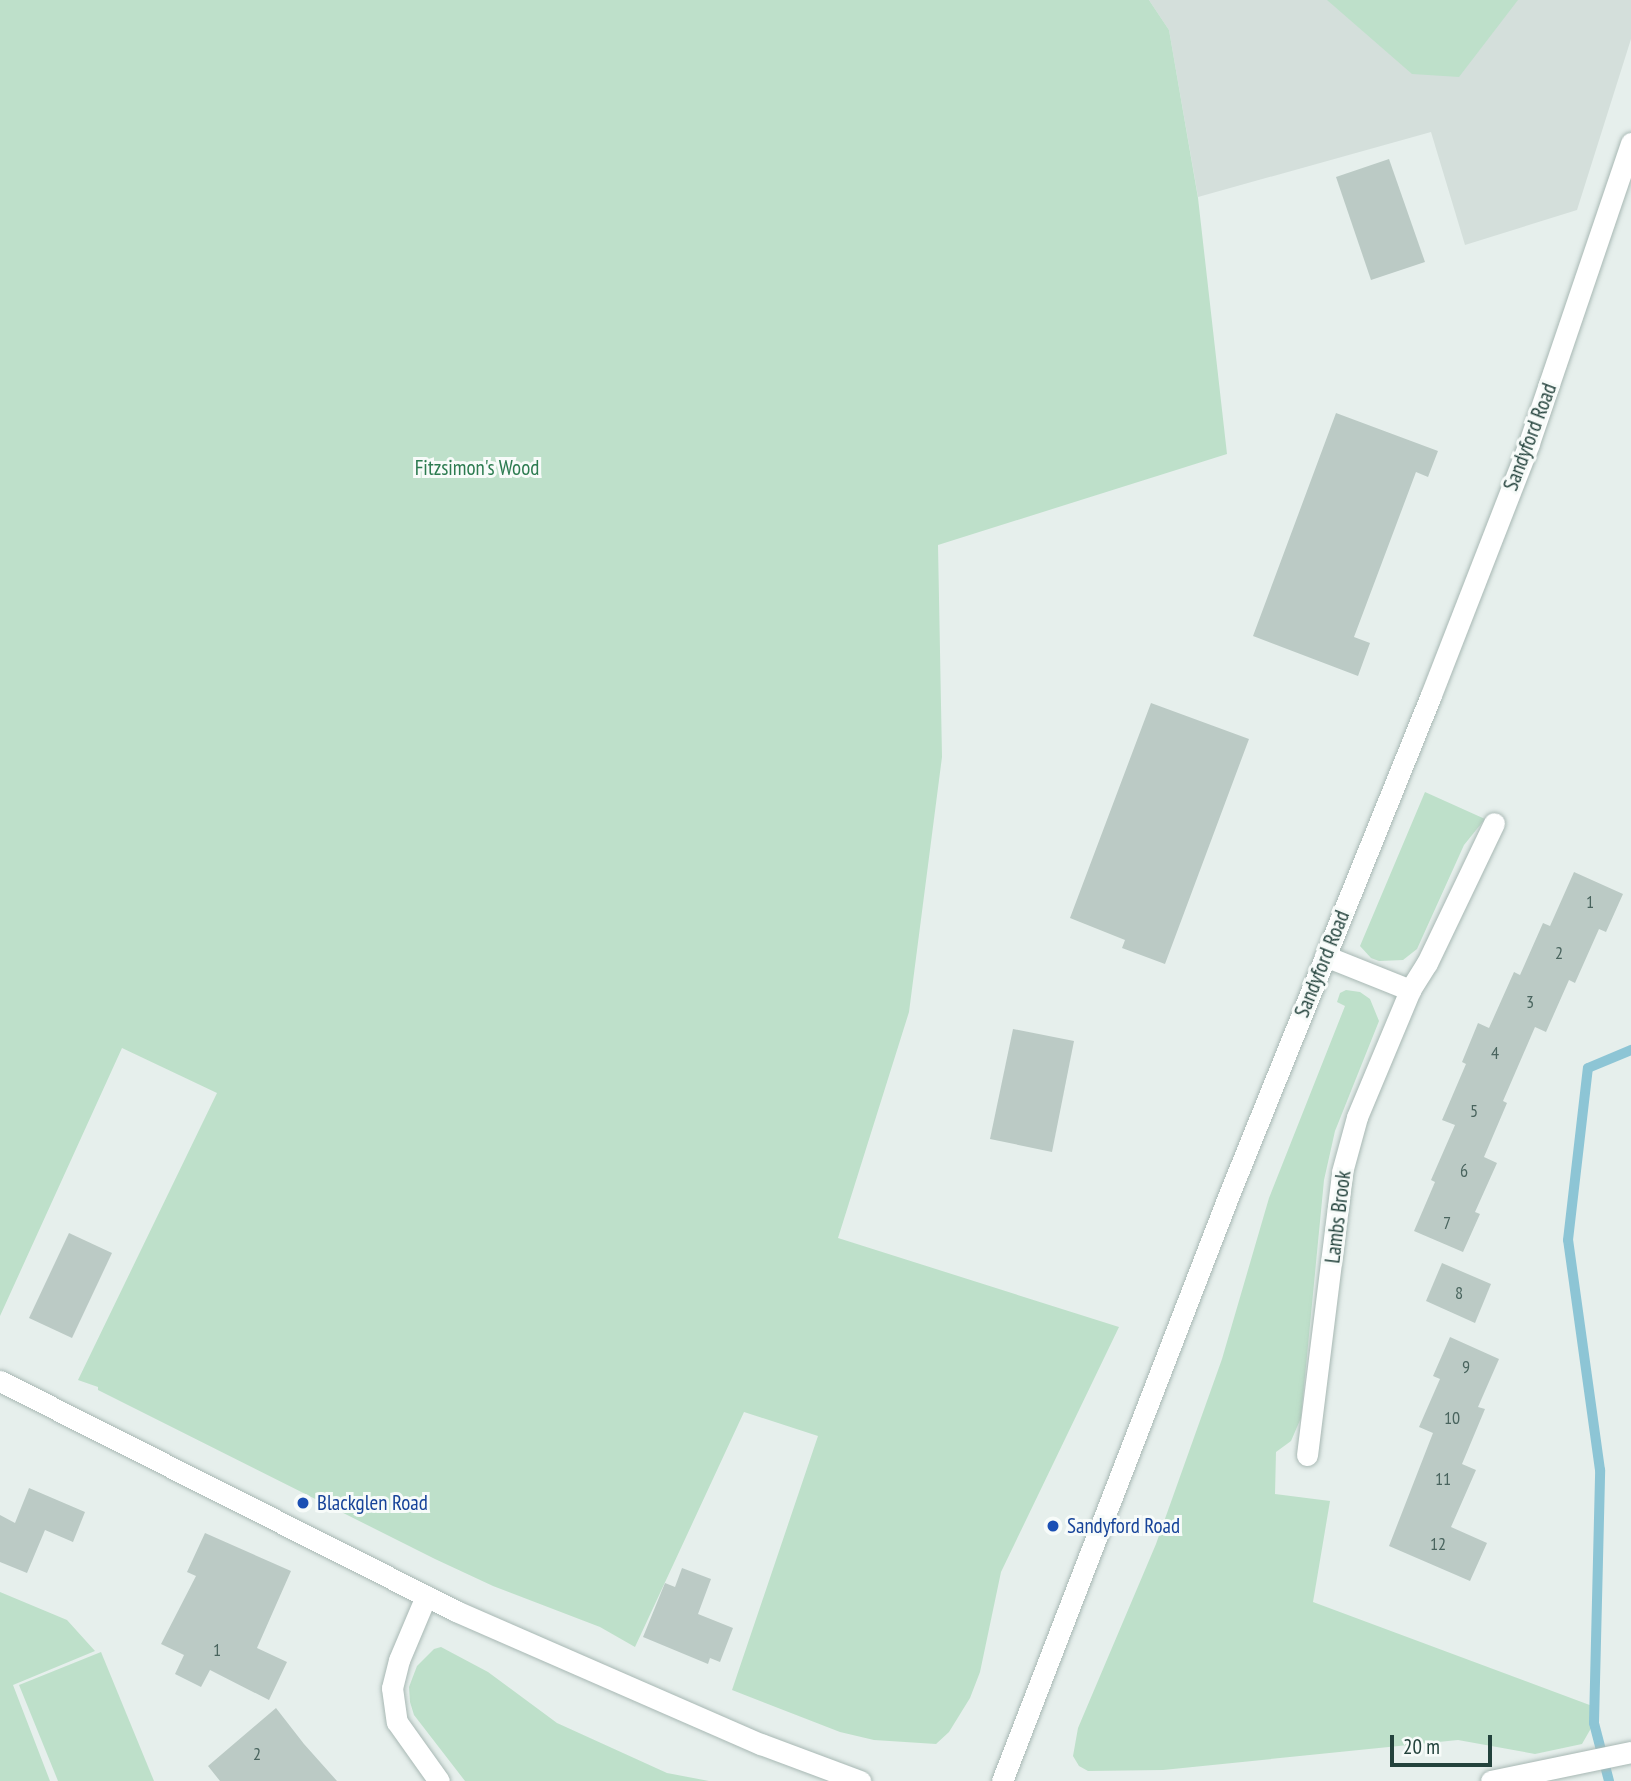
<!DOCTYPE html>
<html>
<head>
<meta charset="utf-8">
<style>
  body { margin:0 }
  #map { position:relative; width:1631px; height:1781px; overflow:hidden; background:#e6efec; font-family:"PT Sans Narrow",sans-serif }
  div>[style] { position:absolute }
  .built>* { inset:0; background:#d4dfdb }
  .green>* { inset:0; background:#bee0ca }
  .stream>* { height:10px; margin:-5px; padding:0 5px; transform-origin:5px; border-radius:5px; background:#8dc5d5 }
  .building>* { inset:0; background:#bbcac5 }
  .roads { filter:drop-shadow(0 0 2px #a8b8b4) drop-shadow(0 0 2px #a8b8b4) }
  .street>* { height:21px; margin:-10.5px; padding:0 10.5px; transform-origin:10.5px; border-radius:10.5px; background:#fff }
  .secondary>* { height:21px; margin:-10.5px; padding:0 10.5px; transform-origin:10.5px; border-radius:10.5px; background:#fff }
  .dots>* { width:19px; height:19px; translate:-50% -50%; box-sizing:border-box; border:4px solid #f7fbf9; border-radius:50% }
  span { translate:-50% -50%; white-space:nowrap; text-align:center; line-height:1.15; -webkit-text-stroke:6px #f7fbf9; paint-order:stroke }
  .number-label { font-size:18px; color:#49645e }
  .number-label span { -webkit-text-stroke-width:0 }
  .street-label { font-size:21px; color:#23423c }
  .park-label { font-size:21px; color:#2c7b50 }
  .transit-label { font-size:21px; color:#164399 }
  .left { translate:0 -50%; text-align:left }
  .scale { position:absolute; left:1390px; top:1735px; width:102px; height:32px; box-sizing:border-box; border:4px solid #23423c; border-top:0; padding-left:9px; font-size:21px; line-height:24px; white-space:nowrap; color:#23423c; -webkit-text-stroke:5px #f7fbf9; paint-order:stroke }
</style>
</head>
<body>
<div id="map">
  <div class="built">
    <i style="clip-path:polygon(1149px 0,1631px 0,1631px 39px,1577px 210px,1465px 245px,1431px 132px,1198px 197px,1169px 30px)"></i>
  </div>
  <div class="green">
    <i style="clip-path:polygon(0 0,1149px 0,1169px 30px,1198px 198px,1227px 454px,938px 545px,942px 757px,909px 1012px,838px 1238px,1119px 1327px,1001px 1572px,980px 1672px,970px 1698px,949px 1732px,936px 1744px,874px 1740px,840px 1732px,732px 1690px,818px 1436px,744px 1412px,635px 1647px,600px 1627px,493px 1586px,435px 1559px,98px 1390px,98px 1387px,78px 1380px,217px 1093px,122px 1048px,0 1316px)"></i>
    <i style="clip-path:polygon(1327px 0,1518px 0,1459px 77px,1412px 74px)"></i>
    <i style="clip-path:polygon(1425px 792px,1485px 819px,1464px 845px,1417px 949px,1403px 960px,1379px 961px,1371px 958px,1360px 946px)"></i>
    <i style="clip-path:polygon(1346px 990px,1360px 992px,1370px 999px,1379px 1021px,1335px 1131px,1324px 1180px,1301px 1418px,1291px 1441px,1276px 1452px,1275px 1494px,1330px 1501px,1313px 1602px,1595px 1707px,1594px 1723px,1582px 1744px,1535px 1754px,1458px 1740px,1163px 1770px,1088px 1771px,1079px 1766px,1073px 1756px,1078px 1728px,1156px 1544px,1222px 1359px,1269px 1198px,1345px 1006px,1337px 1002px,1340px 993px)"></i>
    <i style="clip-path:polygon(0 1592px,67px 1620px,95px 1651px,13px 1685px,50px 1781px,0 1781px)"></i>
    <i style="clip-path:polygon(441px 1647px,488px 1672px,557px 1723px,667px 1773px,709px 1781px,465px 1781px,414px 1715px,410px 1702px,409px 1687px,417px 1666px,434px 1649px)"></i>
    <i style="clip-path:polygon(101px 1652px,154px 1781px,58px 1781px,19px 1685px)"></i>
  </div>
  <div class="stream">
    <i style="left:1609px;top:1781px;width:60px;rotate:-104.5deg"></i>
    <i style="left:1594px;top:1723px;width:253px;rotate:-88.6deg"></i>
    <i style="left:1600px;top:1470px;width:232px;rotate:-97.9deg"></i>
    <i style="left:1568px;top:1240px;width:173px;rotate:-83.4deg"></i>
    <i style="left:1588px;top:1068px;width:47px;rotate:-22.7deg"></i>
  </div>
  <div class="building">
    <i style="clip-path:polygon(1389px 159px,1425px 262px,1371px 280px,1336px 177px)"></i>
    <i style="clip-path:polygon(1336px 413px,1438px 451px,1428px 477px,1416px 472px,1354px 637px,1370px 643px,1358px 676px,1253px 636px)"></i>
    <i style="clip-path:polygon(1151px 703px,1249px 739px,1165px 964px,1122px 948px,1125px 940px,1070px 918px)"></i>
    <i style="clip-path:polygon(1574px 872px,1623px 894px,1606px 932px,1599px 929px,1575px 983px,1569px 980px,1546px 1032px,1535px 1027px,1503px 1101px,1507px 1103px,1484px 1157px,1497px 1163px,1475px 1212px,1480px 1214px,1463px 1252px,1414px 1231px,1435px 1182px,1431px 1180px,1455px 1125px,1442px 1120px,1466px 1064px,1462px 1062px,1478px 1023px,1489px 1028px,1514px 972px,1520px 975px,1543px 923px,1550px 926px)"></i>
    <i style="clip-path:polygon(1013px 1029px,1074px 1041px,1052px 1152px,990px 1139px)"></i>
    <i style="clip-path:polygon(69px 1233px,112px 1253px,72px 1338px,29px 1318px)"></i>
    <i style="clip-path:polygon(1442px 1263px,1491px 1284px,1475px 1323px,1426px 1301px)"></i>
    <i style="clip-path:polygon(1450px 1337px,1499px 1359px,1478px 1407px,1485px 1409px,1462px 1464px,1476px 1470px,1451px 1527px,1487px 1543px,1470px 1581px,1389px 1546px,1433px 1433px,1419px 1427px,1440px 1379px,1433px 1376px)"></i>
    <i style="clip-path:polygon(29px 1488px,85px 1512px,73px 1542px,45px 1530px,27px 1573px,0 1562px,0 1515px,15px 1523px)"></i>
    <i style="clip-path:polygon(205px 1533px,291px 1571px,257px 1648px,287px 1662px,269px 1700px,210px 1670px,201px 1687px,175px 1674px,184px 1655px,161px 1644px,196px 1576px,187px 1572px)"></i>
    <i style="clip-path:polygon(682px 1568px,711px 1579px,698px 1614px,733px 1628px,720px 1662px,710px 1658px,708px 1664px,643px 1637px,665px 1583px,675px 1587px)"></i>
    <i style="clip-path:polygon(276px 1708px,304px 1744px,337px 1781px,220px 1781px,208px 1766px)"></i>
  </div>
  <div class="roads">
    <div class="street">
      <i style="left:1325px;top:956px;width:92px;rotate:21.8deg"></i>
      <i style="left:1307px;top:1455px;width:285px;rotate:-82.9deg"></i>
      <i style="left:1342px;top:1172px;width:57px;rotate:-74.7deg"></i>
      <i style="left:1357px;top:1117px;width:138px;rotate:-67.3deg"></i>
      <i style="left:1410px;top:990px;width:32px;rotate:-58deg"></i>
      <i style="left:1427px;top:963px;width:155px;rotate:-64.4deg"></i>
      <i style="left:426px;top:1596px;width:69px;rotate:112.9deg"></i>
      <i style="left:399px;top:1660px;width:29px;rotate:104deg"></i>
      <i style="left:392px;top:1688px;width:34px;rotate:82deg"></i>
      <i style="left:397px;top:1722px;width:72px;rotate:54.6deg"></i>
    </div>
    <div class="secondary">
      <i style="left:0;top:1381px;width:511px;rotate:26.77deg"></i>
      <i style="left:456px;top:1611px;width:333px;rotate:23.6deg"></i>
      <i style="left:761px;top:1744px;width:106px;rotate:20.5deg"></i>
      <i style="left:1002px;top:1781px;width:632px;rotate:-68.84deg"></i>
      <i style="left:1230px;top:1192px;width:536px;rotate:-67.98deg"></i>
      <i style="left:1431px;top:695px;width:270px;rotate:-68.7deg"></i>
      <i style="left:1529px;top:443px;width:317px;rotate:-71.2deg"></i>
      <i style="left:1491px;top:1781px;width:143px;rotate:-11.7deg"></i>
    </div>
  </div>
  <div class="dots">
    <i style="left:303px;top:1503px;background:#1a4fb4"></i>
    <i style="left:1053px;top:1526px;background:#1a4fb4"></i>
  </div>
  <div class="number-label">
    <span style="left:1590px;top:902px">1</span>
    <span style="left:1559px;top:953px">2</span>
    <span style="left:1530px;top:1002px">3</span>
    <span style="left:1495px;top:1053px">4</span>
    <span style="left:1474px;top:1111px">5</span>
    <span style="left:1464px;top:1171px">6</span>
    <span style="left:1447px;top:1223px">7</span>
    <span style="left:1459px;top:1293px">8</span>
    <span style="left:1466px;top:1367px">9</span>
    <span style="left:1452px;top:1418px">10</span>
    <span style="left:1443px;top:1479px">11</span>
    <span style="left:1438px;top:1544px">12</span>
    <span style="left:217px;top:1650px">1</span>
    <span style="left:257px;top:1754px">2</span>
  </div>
  <div class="street-label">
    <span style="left:1530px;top:437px;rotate:-69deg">Sandyford Road</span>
    <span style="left:1322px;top:964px;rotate:-68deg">Sandyford Road</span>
    <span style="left:1338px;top:1217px;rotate:-83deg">Lambs Brook</span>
  </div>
  <div class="park-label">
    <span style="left:477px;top:468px">Fitzsimon's Wood</span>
  </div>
  <div class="transit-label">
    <span class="left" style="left:317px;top:1503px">Blackglen Road</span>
    <span class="left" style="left:1067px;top:1526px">Sandyford Road</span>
  </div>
  <div class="scale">20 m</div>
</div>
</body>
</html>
